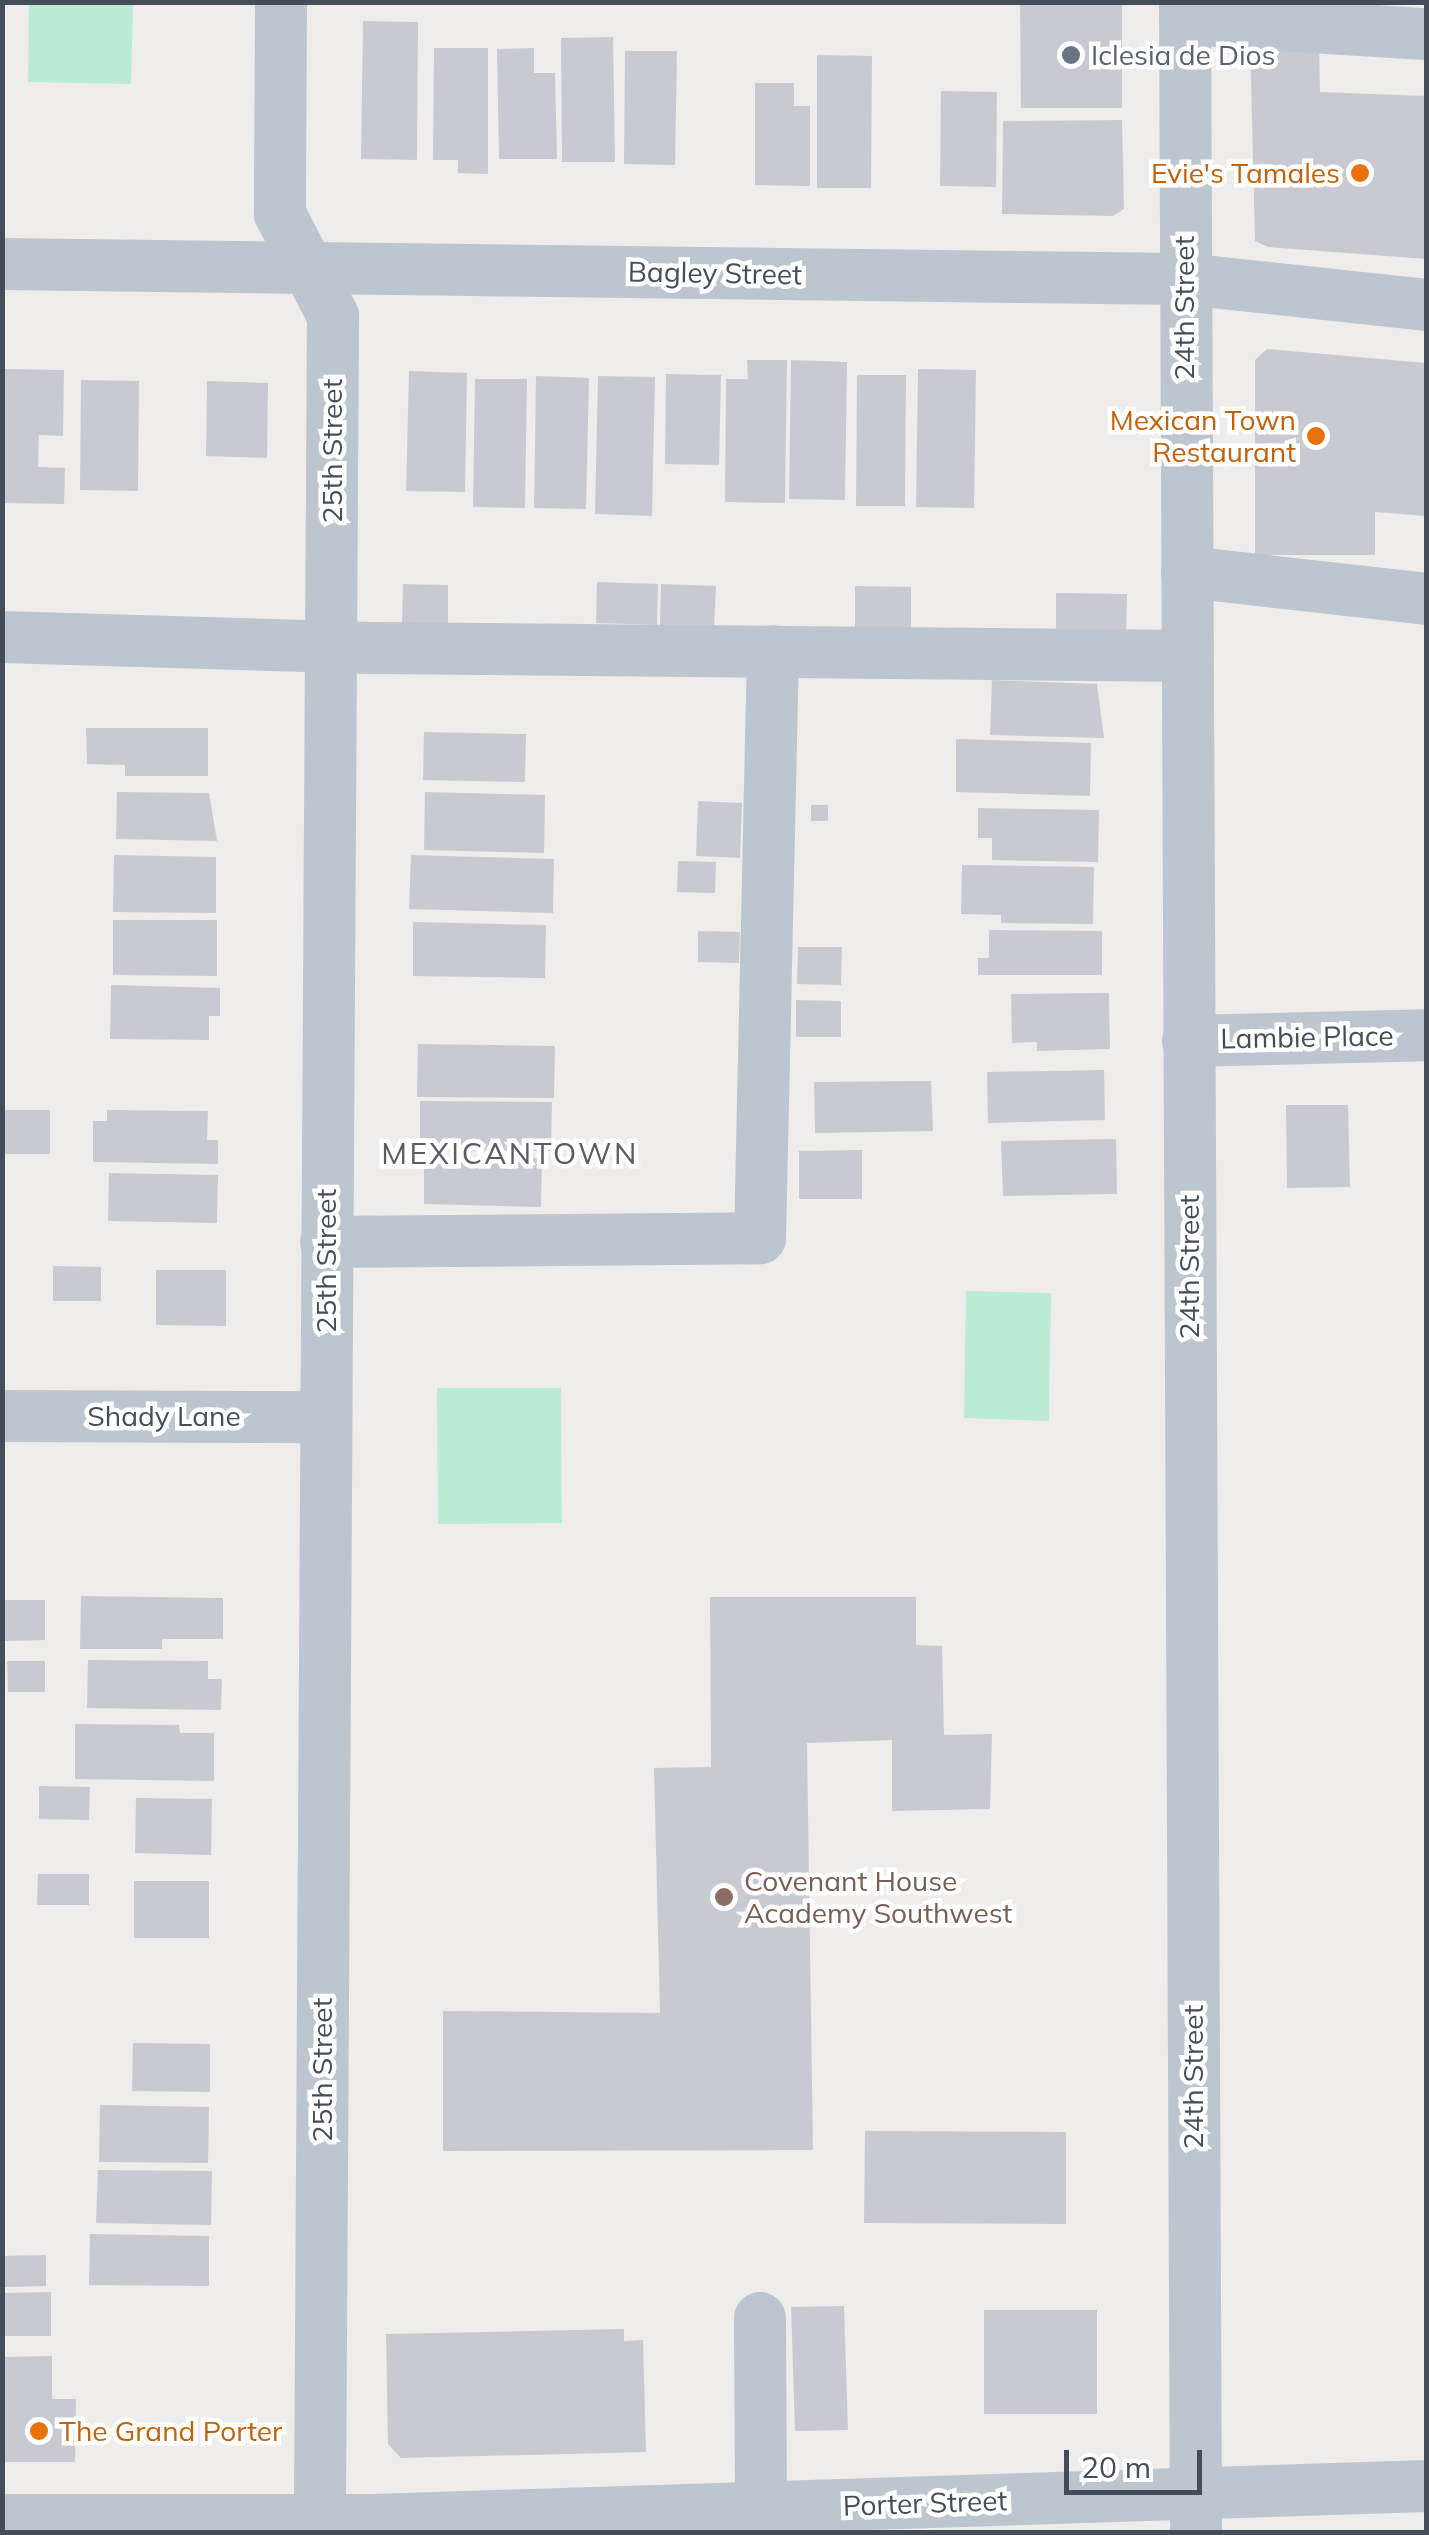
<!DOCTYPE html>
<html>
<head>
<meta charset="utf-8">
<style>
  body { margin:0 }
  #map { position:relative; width:1429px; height:2535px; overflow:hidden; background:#efecec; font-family:Mulish,sans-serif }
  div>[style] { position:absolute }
  .green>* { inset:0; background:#bbebd4 }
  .building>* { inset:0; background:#c9cad1 }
  .minor>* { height:52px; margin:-26px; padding:0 26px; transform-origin:26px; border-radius:26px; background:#bdc5ce }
  .dots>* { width:28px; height:28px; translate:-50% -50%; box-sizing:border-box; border:5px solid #fff; border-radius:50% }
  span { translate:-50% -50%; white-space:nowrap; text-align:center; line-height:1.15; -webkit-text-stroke:9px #fff; paint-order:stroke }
  .worship-label { font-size:28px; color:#5b616d }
  .left { translate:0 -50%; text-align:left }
  .food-label { font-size:28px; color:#c56008 }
  .right { translate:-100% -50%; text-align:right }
  .street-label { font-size:28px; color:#454d58 }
  .education-label { font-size:28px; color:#785e54 }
  .neighbourhood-label { font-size:30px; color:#595c61; letter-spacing:2.5px }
  .frame { position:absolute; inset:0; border:5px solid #454d58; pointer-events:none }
  .scale { position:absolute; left:1064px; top:2450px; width:138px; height:45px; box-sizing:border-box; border:5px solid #454d58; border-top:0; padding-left:12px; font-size:30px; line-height:35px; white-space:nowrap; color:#454d58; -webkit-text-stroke:8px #fff; paint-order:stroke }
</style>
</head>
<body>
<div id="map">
  <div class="green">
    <i style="clip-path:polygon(29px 3px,133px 3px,131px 84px,28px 82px)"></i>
    <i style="clip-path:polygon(966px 1291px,1051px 1293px,1049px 1421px,964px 1418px)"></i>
    <i style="clip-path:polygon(437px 1388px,561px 1388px,562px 1523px,438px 1524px)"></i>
  </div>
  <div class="building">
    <i style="clip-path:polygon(1020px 2px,1122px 2px,1122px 108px,1021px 108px)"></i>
    <i style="clip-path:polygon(363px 21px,418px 22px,417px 160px,361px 159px)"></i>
    <i style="clip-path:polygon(613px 37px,615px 162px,562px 162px,561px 38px)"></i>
    <i style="clip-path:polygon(1250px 38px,1319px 38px,1320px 92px,1426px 96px,1426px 259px,1268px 247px,1255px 241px)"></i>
    <i style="clip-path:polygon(434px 48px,488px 48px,488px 174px,458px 173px,458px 160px,433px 160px)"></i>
    <i style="clip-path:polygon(534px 48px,534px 73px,555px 73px,557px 159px,499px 159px,497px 49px)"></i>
    <i style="clip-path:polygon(625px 51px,677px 51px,675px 165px,624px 164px)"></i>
    <i style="clip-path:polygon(817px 55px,872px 56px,871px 188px,817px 188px)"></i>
    <i style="clip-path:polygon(755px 83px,794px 83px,794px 106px,810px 106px,810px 186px,755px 185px)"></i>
    <i style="clip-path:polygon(941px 91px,997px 92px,996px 187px,940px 186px)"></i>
    <i style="clip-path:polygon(1122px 120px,1124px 209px,1113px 216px,1002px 214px,1003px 121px)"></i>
    <i style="clip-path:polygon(1267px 349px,1426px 363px,1426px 516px,1375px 512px,1375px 555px,1255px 555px,1255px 360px)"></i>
    <i style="clip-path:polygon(747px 360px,787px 360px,785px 503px,725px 502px,726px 379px,748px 379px)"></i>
    <i style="clip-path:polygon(791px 360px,847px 362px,845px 500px,789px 499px)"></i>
    <i style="clip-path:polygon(2px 369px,64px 370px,63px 436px,39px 435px,38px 467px,65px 468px,64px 504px,2px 503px)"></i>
    <i style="clip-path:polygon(918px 369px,976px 370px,974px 508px,916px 507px)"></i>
    <i style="clip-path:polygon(409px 371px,467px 373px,465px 492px,406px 491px)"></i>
    <i style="clip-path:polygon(666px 374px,721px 375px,719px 465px,665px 464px)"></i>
    <i style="clip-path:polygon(857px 375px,906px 375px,905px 506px,856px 506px)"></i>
    <i style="clip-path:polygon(536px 376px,589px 378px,586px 509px,534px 508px)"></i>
    <i style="clip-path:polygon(598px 376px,655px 377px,652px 516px,595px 514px)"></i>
    <i style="clip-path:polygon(475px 379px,527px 379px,525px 508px,473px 507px)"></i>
    <i style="clip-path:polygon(81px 380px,139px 381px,138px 491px,80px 490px)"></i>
    <i style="clip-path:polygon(207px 381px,268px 383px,267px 458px,206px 456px)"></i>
    <i style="clip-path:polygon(597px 582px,658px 584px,657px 625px,596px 623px)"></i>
    <i style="clip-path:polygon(403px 584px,448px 585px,448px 623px,402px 623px)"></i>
    <i style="clip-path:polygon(661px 584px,716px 586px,714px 627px,660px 625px)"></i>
    <i style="clip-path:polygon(855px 586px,911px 587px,911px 629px,855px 628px)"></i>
    <i style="clip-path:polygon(1056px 593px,1127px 594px,1126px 634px,1056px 634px)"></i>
    <i style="clip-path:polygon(992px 680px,1097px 684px,1104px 738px,990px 735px)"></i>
    <i style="clip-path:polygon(86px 728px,208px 728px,208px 776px,125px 776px,125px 765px,87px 764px)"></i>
    <i style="clip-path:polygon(424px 732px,526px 734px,525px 782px,423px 780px)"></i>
    <i style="clip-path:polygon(956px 739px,1091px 743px,1090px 796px,956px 792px)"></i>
    <i style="clip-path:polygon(117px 792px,209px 793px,217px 841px,116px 839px)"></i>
    <i style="clip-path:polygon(425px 792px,545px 795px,544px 853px,424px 850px)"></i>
    <i style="clip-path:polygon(698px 801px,742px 803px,740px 858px,696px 856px)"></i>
    <i style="clip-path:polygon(811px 805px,828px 805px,828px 821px,811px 821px)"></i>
    <i style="clip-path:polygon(978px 808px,1099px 810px,1098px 862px,992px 860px,992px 838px,978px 838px)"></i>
    <i style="clip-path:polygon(114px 855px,216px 857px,216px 913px,113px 912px)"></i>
    <i style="clip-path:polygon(411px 855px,554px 859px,553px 913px,409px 909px)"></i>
    <i style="clip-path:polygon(678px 861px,716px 862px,715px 893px,677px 892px)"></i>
    <i style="clip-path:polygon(962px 865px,1094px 867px,1093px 924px,1001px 923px,1001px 915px,961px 914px)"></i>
    <i style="clip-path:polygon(113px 920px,217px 920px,217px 976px,113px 975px)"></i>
    <i style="clip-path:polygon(413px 922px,546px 925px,545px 978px,413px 976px)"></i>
    <i style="clip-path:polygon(989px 930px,1102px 931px,1102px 975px,978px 975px,978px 958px,989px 958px)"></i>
    <i style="clip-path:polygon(698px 931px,740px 932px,739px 963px,698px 962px)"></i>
    <i style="clip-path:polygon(798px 947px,842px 947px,841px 985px,797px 984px)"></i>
    <i style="clip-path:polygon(111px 985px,220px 988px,220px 1016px,209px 1016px,209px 1040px,110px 1039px)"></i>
    <i style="clip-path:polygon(1109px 993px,1110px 1049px,1037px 1051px,1037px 1042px,1012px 1043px,1011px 994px)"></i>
    <i style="clip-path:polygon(796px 1000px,841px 1001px,841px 1037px,796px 1037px)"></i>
    <i style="clip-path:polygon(418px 1044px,555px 1046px,554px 1098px,417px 1097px)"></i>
    <i style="clip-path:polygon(1104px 1070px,1105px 1120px,988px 1123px,987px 1072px)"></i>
    <i style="clip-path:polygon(931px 1081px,933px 1131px,815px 1133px,814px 1082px)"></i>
    <i style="clip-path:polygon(420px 1101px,552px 1102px,551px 1151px,420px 1150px)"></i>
    <i style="clip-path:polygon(1286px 1105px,1348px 1105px,1350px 1187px,1287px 1188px)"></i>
    <i style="clip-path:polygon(4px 1110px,50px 1110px,50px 1154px,4px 1154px)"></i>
    <i style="clip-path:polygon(107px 1110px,208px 1111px,207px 1140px,218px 1140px,218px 1164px,93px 1162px,93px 1121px,107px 1121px)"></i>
    <i style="clip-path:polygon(1116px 1139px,1117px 1194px,1003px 1196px,1001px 1141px)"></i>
    <i style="clip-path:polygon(862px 1150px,862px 1199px,799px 1199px,799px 1151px)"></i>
    <i style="clip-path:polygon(424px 1156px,542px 1158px,541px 1207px,424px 1204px)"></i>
    <i style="clip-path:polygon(109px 1173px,218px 1175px,217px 1223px,108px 1221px)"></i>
    <i style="clip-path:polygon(53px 1266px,101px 1267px,101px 1301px,53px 1301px)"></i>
    <i style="clip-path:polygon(156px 1270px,226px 1270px,226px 1326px,156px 1325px)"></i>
    <i style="clip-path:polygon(81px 1596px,223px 1598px,223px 1639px,162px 1639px,162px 1649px,80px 1649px)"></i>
    <i style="clip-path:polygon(710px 1597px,916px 1597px,916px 1645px,942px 1646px,944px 1735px,992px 1734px,990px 1809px,892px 1811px,892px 1740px,807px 1743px,813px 2150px,443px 2151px,443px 2011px,660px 2013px,654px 1768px,711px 1767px)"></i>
    <i style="clip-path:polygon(5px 1600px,45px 1600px,45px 1640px,5px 1641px)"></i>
    <i style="clip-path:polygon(88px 1660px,208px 1661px,208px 1679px,222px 1679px,221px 1710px,87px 1708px)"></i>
    <i style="clip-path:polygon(7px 1661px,45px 1661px,45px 1692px,8px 1692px)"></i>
    <i style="clip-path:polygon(75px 1724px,179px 1725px,180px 1733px,214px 1733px,214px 1781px,75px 1779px)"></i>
    <i style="clip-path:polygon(39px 1786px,90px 1787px,89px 1820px,39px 1819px)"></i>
    <i style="clip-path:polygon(136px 1798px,212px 1799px,211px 1855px,135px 1853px)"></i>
    <i style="clip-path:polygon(38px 1874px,89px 1874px,89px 1905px,37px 1905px)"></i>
    <i style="clip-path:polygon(134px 1881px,209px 1881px,209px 1938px,134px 1938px)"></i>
    <i style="clip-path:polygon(133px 2043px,210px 2044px,210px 2092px,132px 2091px)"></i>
    <i style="clip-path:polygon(100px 2105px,209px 2107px,208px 2163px,99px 2162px)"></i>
    <i style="clip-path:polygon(865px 2131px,1066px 2132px,1066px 2224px,864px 2223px)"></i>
    <i style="clip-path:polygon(98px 2170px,212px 2171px,211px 2225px,96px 2223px)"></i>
    <i style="clip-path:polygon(90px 2234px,209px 2236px,209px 2286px,89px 2285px)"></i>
    <i style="clip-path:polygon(46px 2255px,46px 2286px,5px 2287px,4px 2256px)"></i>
    <i style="clip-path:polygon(51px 2292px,51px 2336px,4px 2336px,4px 2293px)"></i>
    <i style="clip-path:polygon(844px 2306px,848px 2430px,795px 2431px,791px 2307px)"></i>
    <i style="clip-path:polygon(984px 2310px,1097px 2310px,1097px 2414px,984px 2414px)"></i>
    <i style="clip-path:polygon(624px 2329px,624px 2341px,643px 2340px,646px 2452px,401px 2458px,388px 2444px,386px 2334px)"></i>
    <i style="clip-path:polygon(52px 2356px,52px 2399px,76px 2399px,75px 2462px,2px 2462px,2px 2357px)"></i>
  </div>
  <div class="minor">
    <i style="left:281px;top:2px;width:212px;rotate:90.3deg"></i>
    <i style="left:280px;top:214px;width:115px;rotate:62.5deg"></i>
    <i style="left:333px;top:316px;width:2216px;rotate:90.34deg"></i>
    <i style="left:1185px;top:2px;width:2530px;rotate:89.75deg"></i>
    <i style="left:1185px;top:19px;width:241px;rotate:3.6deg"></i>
    <i style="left:2px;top:264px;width:1182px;rotate:0.73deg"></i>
    <i style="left:1184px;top:279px;width:243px;rotate:6.1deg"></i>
    <i style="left:1187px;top:572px;width:241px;rotate:6.4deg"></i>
    <i style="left:2px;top:637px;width:377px;rotate:1.7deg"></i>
    <i style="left:379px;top:648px;width:808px;rotate:0.57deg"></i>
    <i style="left:1188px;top:1041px;width:238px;rotate:-1.4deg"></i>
    <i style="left:326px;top:1242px;width:434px;rotate:-0.5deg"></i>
    <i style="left:760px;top:1238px;width:587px;rotate:-88.73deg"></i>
    <i style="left:2px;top:1416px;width:323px;rotate:0.2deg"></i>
    <i style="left:760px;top:2318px;width:214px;rotate:89.7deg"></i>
    <i style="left:2px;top:2520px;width:372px"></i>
    <i style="left:374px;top:2520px;width:1053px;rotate:-1.85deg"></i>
  </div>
  <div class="dots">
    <i style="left:1071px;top:55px;background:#6b7280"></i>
    <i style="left:1360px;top:173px;background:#e8710a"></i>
    <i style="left:1316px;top:436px;background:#e8710a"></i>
    <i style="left:724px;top:1897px;background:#8d6e63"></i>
    <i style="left:39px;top:2431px;background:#e8710a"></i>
  </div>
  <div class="worship-label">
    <span class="left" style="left:1091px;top:55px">Iclesia de Dios</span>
  </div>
  <div class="food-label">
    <span class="right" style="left:1340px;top:173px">Evie's Tamales</span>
    <span class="right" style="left:1296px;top:436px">Mexican Town<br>Restaurant</span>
    <span class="left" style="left:59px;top:2431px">The Grand Porter</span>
  </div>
  <div class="street-label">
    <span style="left:715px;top:273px;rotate:1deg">Bagley Street</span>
    <span style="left:1184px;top:308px;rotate:-90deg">24th Street</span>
    <span style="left:332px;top:451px;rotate:-90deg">25th Street</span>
    <span style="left:1307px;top:1037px;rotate:-1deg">Lambie Place</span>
    <span style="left:326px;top:1261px;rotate:-90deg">25th Street</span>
    <span style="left:1189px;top:1267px;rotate:-90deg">24th Street</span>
    <span style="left:164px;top:1416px">Shady Lane</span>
    <span style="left:322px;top:2070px;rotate:-90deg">25th Street</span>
    <span style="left:1193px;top:2077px;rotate:-90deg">24th Street</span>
    <span style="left:925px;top:2503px;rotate:-2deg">Porter Street</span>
  </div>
  <div class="education-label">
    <span class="left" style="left:744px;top:1897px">Covenant House<br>Academy Southwest</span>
  </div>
  <div class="neighbourhood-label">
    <span style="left:510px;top:1153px">MEXICANTOWN</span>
  </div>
  <div class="frame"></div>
  <div class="scale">20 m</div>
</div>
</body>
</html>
